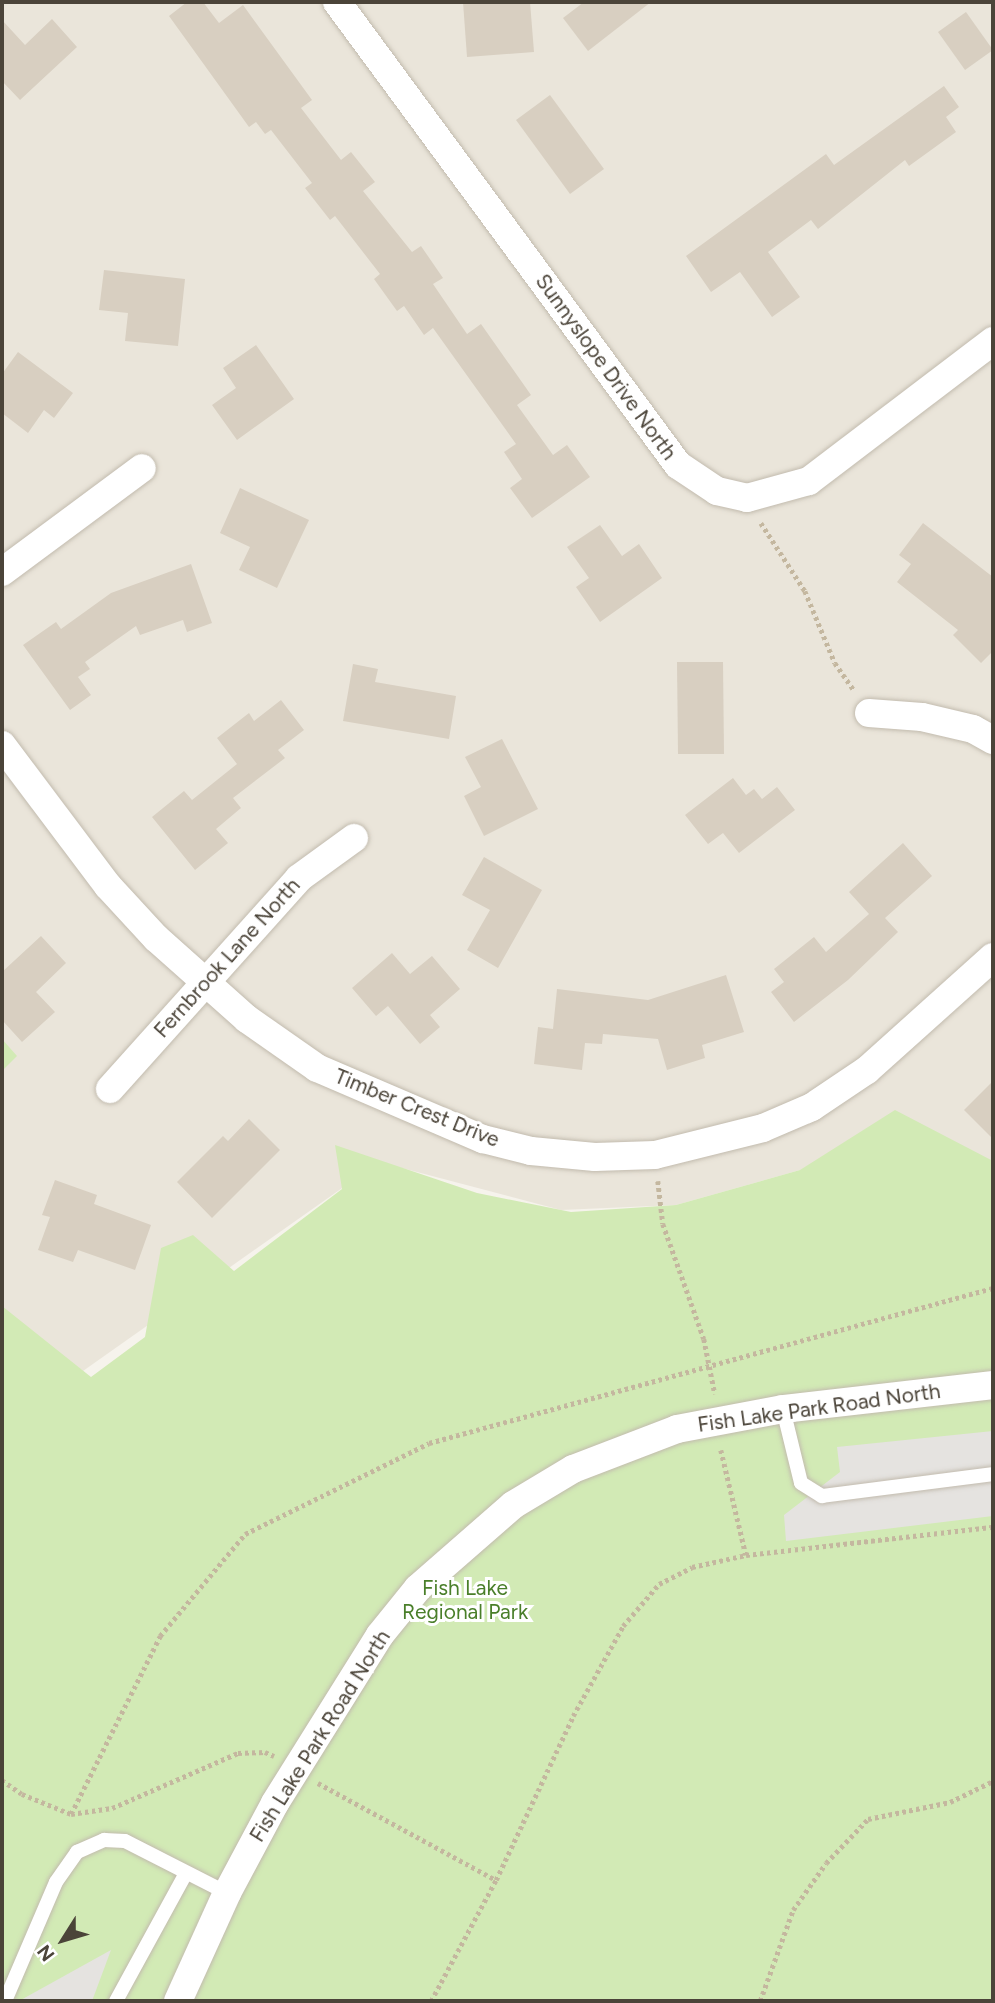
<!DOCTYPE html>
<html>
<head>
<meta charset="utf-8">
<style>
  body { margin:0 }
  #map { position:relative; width:995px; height:2003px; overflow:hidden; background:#f6f3ec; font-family:Figtree,sans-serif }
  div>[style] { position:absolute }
  .residential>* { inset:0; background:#eae5da }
  .green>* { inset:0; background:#d2eab5 }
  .parking>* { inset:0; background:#e5e3e0 }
  .building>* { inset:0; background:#d8cfc1 }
  .path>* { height:4.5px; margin-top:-2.25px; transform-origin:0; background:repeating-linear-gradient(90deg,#c4b79f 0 3.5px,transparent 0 7px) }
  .roads { filter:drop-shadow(0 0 2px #c2bbae) drop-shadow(0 0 2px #c2bbae) }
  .service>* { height:14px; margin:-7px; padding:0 7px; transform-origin:7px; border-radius:7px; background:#fff }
  .minor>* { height:28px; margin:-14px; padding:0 14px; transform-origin:14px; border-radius:14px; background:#fff }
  span { translate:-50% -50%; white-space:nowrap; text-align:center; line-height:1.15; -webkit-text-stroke:6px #fff; paint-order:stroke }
  .street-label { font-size:21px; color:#4b4439 }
  .park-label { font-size:21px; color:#4a7f2a }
  .frame { position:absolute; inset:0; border:4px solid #4b4439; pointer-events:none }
  .north { position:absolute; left:28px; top:1905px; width:70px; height:70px; -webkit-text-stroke:5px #fff; paint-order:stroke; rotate:233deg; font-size:19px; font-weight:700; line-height:28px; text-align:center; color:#4b4439 }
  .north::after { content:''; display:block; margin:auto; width:24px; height:32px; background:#4b4439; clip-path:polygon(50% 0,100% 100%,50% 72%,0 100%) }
</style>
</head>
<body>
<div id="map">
  <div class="residential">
    <i style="clip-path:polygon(2px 2px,993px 2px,993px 1209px,800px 1170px,676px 1205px,561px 1210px,379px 1162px,83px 1371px,2px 1312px)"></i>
  </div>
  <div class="green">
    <i style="clip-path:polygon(2px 1039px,17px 1056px,2px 1071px)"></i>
    <i style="clip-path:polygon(895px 1110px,993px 1161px,993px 2001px,2px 2001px,2px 1306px,91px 1377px,145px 1337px,161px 1248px,193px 1235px,234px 1271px,342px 1189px,335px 1145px,477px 1193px,571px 1212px,676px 1205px,800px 1170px)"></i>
  </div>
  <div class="parking">
    <i style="clip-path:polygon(993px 1431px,993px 1516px,786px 1541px,784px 1515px,840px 1472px,837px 1447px)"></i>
    <i style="clip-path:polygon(111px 1950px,92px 2001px,19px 2001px)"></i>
  </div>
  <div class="building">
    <i style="clip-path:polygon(187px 2px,203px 2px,219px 23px,243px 5px,312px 100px,301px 108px,341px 160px,351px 152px,375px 182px,363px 191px,412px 252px,421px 246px,443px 278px,433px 284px,467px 334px,481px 324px,531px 395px,517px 405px,553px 455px,567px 445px,590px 477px,532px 518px,510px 488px,522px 479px,504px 452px,516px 444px,433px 328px,424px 335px,404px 306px,397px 311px,374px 279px,380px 274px,335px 216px,330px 220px,305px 188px,312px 183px,271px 130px,265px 134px,256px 122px,249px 127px,169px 16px)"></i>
    <i style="clip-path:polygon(463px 2px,530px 2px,534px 52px,467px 57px)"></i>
    <i style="clip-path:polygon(584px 2px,651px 2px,588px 51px,563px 18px)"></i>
    <i style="clip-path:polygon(966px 12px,993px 50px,965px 70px,938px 32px)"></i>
    <i style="clip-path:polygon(52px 19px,77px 47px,20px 100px,2px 81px,2px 20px,25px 45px)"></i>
    <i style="clip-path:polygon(944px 86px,959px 107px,946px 117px,956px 132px,909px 166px,905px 160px,818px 229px,811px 220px,768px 252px,800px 297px,772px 317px,740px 272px,711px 292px,686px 256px,826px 154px,834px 165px)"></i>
    <i style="clip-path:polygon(550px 95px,604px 169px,570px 194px,516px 120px)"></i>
    <i style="clip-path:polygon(104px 270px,185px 279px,178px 346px,125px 341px,128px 313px,99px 310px)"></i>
    <i style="clip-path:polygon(256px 345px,294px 399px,237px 440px,212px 405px,236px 388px,223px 368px)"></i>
    <i style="clip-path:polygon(18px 352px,73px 393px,54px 418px,44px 410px,28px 433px,2px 413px,2px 374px)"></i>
    <i style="clip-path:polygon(240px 488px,309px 520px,277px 588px,239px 570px,250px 547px,220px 533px)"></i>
    <i style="clip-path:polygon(923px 523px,993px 577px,993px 651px,981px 663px,953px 635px,958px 630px,897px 582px,911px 564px,899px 555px)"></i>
    <i style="clip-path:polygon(600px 525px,622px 556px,639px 544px,662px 578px,600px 622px,576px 587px,589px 578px,567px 547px)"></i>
    <i style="clip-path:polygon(191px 564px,212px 623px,187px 632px,183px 620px,140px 635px,136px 626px,85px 662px,90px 669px,78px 677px,91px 695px,70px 710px,23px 645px,56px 622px,61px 629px,111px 593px)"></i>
    <i style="clip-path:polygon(677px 662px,723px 662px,724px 754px,678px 754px)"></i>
    <i style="clip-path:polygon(353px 664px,378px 669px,375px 682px,456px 696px,449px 739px,343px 721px)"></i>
    <i style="clip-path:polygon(281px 700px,304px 730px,278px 750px,285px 758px,233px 798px,241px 808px,216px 829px,228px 843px,195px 870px,152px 817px,184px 791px,192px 800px,237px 764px,217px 738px,249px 713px,254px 721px)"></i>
    <i style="clip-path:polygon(502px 739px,538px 809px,484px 836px,464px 796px,481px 787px,465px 757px)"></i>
    <i style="clip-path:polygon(733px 778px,746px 795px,754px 789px,762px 799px,777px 787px,795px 810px,739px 853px,723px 833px,708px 844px,685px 815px)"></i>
    <i style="clip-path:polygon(903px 843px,932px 876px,885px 918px,898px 932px,848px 980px,794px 1022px,771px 992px,784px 982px,774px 969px,814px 937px,826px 952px,869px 914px,849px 892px)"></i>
    <i style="clip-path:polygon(484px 857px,542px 890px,498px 968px,467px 950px,490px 910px,462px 895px)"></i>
    <i style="clip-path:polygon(41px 936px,66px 963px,36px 992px,55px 1012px,22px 1042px,2px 1020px,2px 972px)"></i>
    <i style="clip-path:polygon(392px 953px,410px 974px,432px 956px,460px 989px,430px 1015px,440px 1027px,420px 1044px,388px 1006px,376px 1016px,352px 988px)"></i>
    <i style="clip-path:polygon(726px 975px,744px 1032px,702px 1045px,705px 1058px,667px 1070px,658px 1039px,603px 1034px,602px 1044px,585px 1043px,582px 1070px,534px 1064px,538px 1027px,553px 1029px,557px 989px,648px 1000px)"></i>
    <i style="clip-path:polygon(993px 1081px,993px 1139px,964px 1110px)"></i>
    <i style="clip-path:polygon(249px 1119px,280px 1150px,212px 1218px,177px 1182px,223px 1136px,228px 1141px)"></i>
    <i style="clip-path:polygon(55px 1180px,97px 1195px,94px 1204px,151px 1225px,135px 1270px,78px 1250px,73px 1262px,38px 1250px,50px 1217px,42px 1215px)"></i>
  </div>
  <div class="path">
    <i style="left:761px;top:523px;width:81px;rotate:57.1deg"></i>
    <i style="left:805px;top:591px;width:78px;rotate:67.4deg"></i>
    <i style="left:835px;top:663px;width:32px;rotate:55deg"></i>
    <i style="left:658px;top:1181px;width:43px;rotate:83.4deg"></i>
    <i style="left:663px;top:1224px;width:122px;rotate:70.4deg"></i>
    <i style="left:704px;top:1339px;width:56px;rotate:78.7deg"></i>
    <i style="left:721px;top:1450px;width:108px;rotate:76.6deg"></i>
    <i style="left:2px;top:1780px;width:24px;rotate:35deg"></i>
    <i style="left:22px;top:1794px;width:53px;rotate:22.2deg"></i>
    <i style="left:318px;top:1783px;width:203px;rotate:28.6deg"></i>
    <i style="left:71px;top:1814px;width:199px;rotate:-63.4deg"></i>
    <i style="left:160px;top:1636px;width:133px;rotate:-50.2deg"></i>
    <i style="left:245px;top:1534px;width:205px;rotate:-26.3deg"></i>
    <i style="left:429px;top:1443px;width:585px;rotate:-15.37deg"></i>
    <i style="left:71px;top:1814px;width:41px;rotate:-8.3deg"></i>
    <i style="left:112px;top:1808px;width:137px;rotate:-23.6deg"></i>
    <i style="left:238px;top:1753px;width:27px;rotate:-2deg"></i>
    <i style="left:265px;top:1752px;width:10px;rotate:24deg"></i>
    <i style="left:431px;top:2001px;width:137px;rotate:-61.8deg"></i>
    <i style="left:496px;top:1880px;width:181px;rotate:-64.8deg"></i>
    <i style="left:573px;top:1716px;width:103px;rotate:-60.9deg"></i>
    <i style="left:623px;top:1626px;width:55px;rotate:-49.4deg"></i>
    <i style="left:659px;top:1584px;width:37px;rotate:-27deg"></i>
    <i style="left:692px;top:1567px;width:55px;rotate:-12.5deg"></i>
    <i style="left:746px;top:1555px;width:249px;rotate:-6.5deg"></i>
    <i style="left:760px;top:2001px;width:97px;rotate:-70.1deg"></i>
    <i style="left:793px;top:1910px;width:57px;rotate:-54.9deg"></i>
    <i style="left:826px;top:1863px;width:61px;rotate:-46.3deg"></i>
    <i style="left:868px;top:1819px;width:84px;rotate:-11.7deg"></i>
    <i style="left:950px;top:1802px;width:48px;rotate:-26deg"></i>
  </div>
  <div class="roads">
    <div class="service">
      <i style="left:783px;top:1409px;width:76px;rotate:76.3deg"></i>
      <i style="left:801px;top:1483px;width:25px;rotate:32deg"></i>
      <i style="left:822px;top:1496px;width:172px;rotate:-7.3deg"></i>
      <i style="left:5px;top:2001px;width:129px;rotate:-66.8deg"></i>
      <i style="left:56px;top:1882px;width:37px;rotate:-55deg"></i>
      <i style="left:77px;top:1852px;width:30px;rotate:-24deg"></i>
      <i style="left:104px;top:1840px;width:21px;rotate:3deg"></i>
      <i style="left:125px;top:1841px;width:114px;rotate:27deg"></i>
      <i style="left:116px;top:2001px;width:146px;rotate:-61.3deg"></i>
    </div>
    <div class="minor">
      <i style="left:337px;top:2px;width:575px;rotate:53.63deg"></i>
      <i style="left:678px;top:465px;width:47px;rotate:33.7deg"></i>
      <i style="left:717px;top:491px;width:31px;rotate:13deg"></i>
      <i style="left:747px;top:498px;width:64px;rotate:-15.3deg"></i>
      <i style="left:809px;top:481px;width:231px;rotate:-37.3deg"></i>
      <i style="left:2px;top:572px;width:174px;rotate:-36.6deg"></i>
      <i style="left:869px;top:713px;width:53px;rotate:4.3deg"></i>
      <i style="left:922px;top:717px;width:52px;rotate:13.2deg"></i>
      <i style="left:973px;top:729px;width:23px;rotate:29deg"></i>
      <i style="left:2px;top:745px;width:176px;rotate:53.1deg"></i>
      <i style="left:108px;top:886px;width:71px;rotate:47.3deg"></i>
      <i style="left:156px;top:938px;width:122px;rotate:41.7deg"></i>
      <i style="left:247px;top:1019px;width:85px;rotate:35deg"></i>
      <i style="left:317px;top:1068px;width:181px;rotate:23.2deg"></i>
      <i style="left:483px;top:1139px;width:49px;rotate:14deg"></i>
      <i style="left:531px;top:1151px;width:64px;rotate:5.4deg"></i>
      <i style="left:595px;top:1157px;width:60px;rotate:-1.9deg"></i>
      <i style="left:655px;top:1155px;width:111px;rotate:-14deg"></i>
      <i style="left:763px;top:1128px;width:53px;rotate:-23.2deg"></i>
      <i style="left:812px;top:1107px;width:66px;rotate:-33.9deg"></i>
      <i style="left:867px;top:1070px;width:169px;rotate:-41.9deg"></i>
      <i style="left:110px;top:1089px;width:283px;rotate:-48.1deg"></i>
      <i style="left:299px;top:878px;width:68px;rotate:-36deg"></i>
      <i style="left:178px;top:2001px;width:119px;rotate:-65.6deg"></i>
      <i style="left:227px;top:1893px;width:102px;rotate:-61.9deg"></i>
      <i style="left:275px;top:1803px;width:198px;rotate:-58deg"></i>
      <i style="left:380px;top:1635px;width:60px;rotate:-51deg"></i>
      <i style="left:418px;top:1588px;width:126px;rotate:-41.1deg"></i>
      <i style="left:513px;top:1505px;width:70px;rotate:-31deg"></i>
      <i style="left:573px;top:1469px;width:111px;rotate:-21deg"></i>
      <i style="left:677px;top:1429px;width:108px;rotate:-10.7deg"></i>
      <i style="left:783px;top:1409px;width:211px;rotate:-6.5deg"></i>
    </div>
  </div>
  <div class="street-label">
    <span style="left:606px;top:367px;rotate:54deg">Sunnyslope Drive North</span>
    <span style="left:227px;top:958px;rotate:-48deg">Fernbrook Lane North</span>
    <span style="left:417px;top:1108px;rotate:22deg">Timber Crest Drive</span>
    <span style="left:819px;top:1408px;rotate:-8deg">Fish Lake Park Road North</span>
    <span style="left:320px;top:1736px;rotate:-58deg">Fish Lake Park Road North</span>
  </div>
  <div class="park-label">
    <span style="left:465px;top:1600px">Fish Lake<br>Regional Park</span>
  </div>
  <div class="frame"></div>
  <div class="north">N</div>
</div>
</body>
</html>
